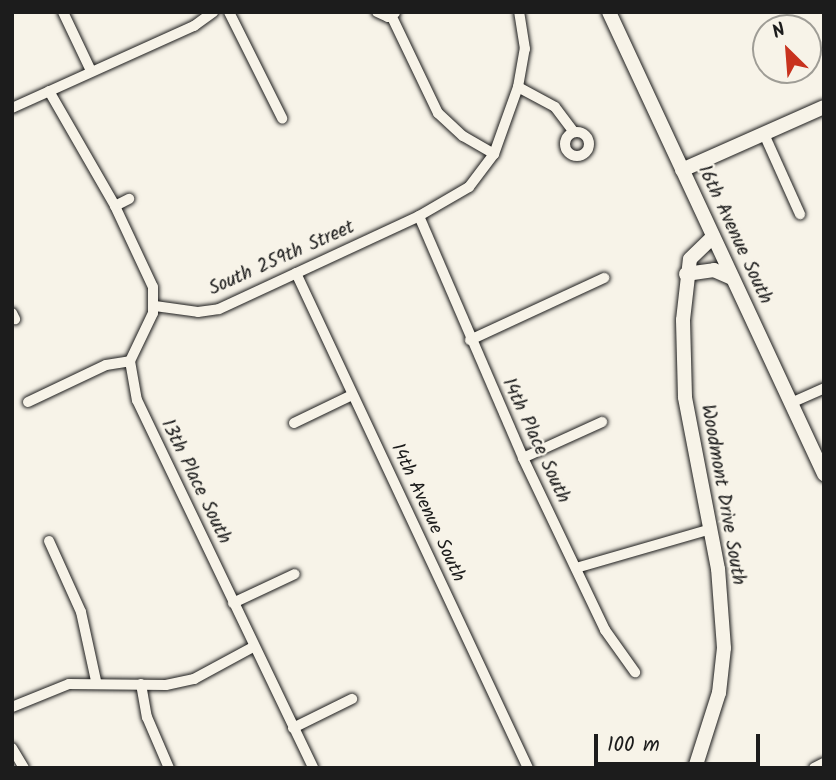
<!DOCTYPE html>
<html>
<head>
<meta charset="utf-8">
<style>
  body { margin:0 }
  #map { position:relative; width:836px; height:780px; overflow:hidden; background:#f7f3e8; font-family:Kalam,sans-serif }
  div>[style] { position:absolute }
  .roads { filter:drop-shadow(0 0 2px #1c1c1c) drop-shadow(0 0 2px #1c1c1c) }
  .street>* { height:10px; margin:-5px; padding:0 5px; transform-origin:5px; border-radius:5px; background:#f7f3e8 }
  .street>.ring { margin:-5px; padding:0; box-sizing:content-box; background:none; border:10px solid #f7f3e8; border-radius:50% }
  .secondary>* { height:14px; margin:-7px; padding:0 7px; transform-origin:7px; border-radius:7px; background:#f7f3e8 }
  span { translate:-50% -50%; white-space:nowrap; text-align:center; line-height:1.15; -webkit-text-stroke:5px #f7f3e8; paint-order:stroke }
  .street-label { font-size:19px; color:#1c1c1c }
  .frame { position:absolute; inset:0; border:14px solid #1c1c1c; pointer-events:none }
  .north { position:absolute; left:752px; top:14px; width:70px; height:70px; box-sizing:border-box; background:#f7f3e8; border:2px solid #9f9d96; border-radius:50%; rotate:335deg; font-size:19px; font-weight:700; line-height:28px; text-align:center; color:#1c1c1c }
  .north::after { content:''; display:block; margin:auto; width:24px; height:32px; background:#c8321e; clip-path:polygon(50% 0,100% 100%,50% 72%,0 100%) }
  .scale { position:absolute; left:594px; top:734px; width:166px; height:32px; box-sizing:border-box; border:4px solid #1c1c1c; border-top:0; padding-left:9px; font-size:21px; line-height:24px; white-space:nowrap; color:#1c1c1c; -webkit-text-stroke:5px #f7f3e8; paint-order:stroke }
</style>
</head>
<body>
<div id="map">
  <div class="roads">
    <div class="street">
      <i style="left:63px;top:12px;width:65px;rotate:64.6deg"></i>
      <i style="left:229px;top:12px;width:119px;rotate:63.4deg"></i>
      <i style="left:377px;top:12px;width:12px;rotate:24deg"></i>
      <i style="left:388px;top:17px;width:8px;rotate:-30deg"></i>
      <i style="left:391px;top:15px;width:109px;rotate:64.4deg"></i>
      <i style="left:438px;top:113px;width:34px;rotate:43deg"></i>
      <i style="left:463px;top:136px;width:36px;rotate:30deg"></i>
      <i style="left:518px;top:87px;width:42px;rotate:28.4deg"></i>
      <i style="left:555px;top:107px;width:31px;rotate:53deg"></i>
      <i style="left:49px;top:91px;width:133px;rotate:60.1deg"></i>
      <i style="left:115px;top:206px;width:89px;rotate:64.9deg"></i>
      <i style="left:153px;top:287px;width:26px;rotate:90deg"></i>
      <i style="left:153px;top:313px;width:53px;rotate:115.6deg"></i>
      <i style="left:130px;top:361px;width:40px;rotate:80deg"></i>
      <i style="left:137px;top:400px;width:408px;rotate:64.4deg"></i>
      <i style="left:12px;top:108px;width:200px;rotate:-24.3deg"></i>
      <i style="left:194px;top:26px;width:24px;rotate:-36deg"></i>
      <i class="ring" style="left:565px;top:132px;width:14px;height:14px"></i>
      <i style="left:764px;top:134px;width:88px;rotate:65.8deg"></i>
      <i style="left:115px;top:206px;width:16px;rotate:-27deg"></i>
      <i style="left:419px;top:216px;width:263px;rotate:66.7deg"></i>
      <i style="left:523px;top:458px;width:191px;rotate:64.5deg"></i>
      <i style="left:605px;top:630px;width:52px;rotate:54.5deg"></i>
      <i style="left:296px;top:273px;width:547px;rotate:64.89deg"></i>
      <i style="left:155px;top:306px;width:43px;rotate:7.9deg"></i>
      <i style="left:198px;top:312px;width:21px;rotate:-8deg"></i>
      <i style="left:219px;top:309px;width:221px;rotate:-24.9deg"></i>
      <i style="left:419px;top:216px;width:58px;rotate:-30.1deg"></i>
      <i style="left:469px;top:187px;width:41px;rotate:-52.9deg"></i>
      <i style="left:494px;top:154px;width:71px;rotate:-70.3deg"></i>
      <i style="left:518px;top:87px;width:39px;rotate:-80deg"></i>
      <i style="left:525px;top:49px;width:37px;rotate:-99deg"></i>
      <i style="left:12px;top:313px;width:7px;rotate:63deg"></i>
      <i style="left:470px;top:340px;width:148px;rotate:-24.8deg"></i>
      <i style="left:28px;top:402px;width:86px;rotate:-25.4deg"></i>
      <i style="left:106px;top:365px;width:24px;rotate:-9deg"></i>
      <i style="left:791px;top:403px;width:36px;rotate:-24deg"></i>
      <i style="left:294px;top:423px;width:64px;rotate:-25.8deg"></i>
      <i style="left:523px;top:458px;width:87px;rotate:-24.5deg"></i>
      <i style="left:49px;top:541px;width:78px;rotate:65.7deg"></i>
      <i style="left:81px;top:612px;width:71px;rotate:77.7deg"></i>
      <i style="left:576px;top:568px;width:137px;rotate:-16.1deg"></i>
      <i style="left:233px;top:603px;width:68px;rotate:-25.1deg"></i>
      <i style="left:141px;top:684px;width:34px;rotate:80deg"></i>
      <i style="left:147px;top:717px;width:56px;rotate:66.7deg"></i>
      <i style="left:12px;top:707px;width:61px;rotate:-22deg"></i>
      <i style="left:69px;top:684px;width:97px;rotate:0.6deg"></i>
      <i style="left:166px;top:685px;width:29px;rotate:-12deg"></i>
      <i style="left:194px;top:679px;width:67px;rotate:-28.5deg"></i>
      <i style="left:293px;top:728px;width:66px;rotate:-26.2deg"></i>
      <i style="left:12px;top:748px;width:23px;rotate:59deg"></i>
      <i style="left:814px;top:768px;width:11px;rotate:-27deg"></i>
    </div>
    <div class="secondary">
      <i style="left:609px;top:12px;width:510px;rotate:65.04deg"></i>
      <i style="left:682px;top:170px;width:155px;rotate:-23.9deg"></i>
      <i style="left:686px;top:274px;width:28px;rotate:-8deg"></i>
      <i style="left:714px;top:270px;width:20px;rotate:24deg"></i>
      <i style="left:695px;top:768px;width:79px;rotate:-72.3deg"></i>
      <i style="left:719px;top:693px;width:45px;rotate:-83.7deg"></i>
      <i style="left:724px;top:648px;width:79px;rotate:-94.3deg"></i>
      <i style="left:718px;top:569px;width:175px;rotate:-100.9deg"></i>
      <i style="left:685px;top:397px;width:77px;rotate:-91.5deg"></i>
      <i style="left:683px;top:320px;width:61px;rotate:-83.5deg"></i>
      <i style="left:690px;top:259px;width:32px;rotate:-44deg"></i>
    </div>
  </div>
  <div class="street-label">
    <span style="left:734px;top:235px;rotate:65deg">16th Avenue South</span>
    <span style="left:282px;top:259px;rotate:-24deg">South 259th Street</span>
    <span style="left:535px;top:441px;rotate:65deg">14th Place South</span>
    <span style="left:195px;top:482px;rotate:64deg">13th Place South</span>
    <span style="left:722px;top:495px;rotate:80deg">Woodmont Drive South</span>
    <span style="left:427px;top:513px;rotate:65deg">14th Avenue South</span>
  </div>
  <div class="frame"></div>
  <div class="north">N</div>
  <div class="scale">100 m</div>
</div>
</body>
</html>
